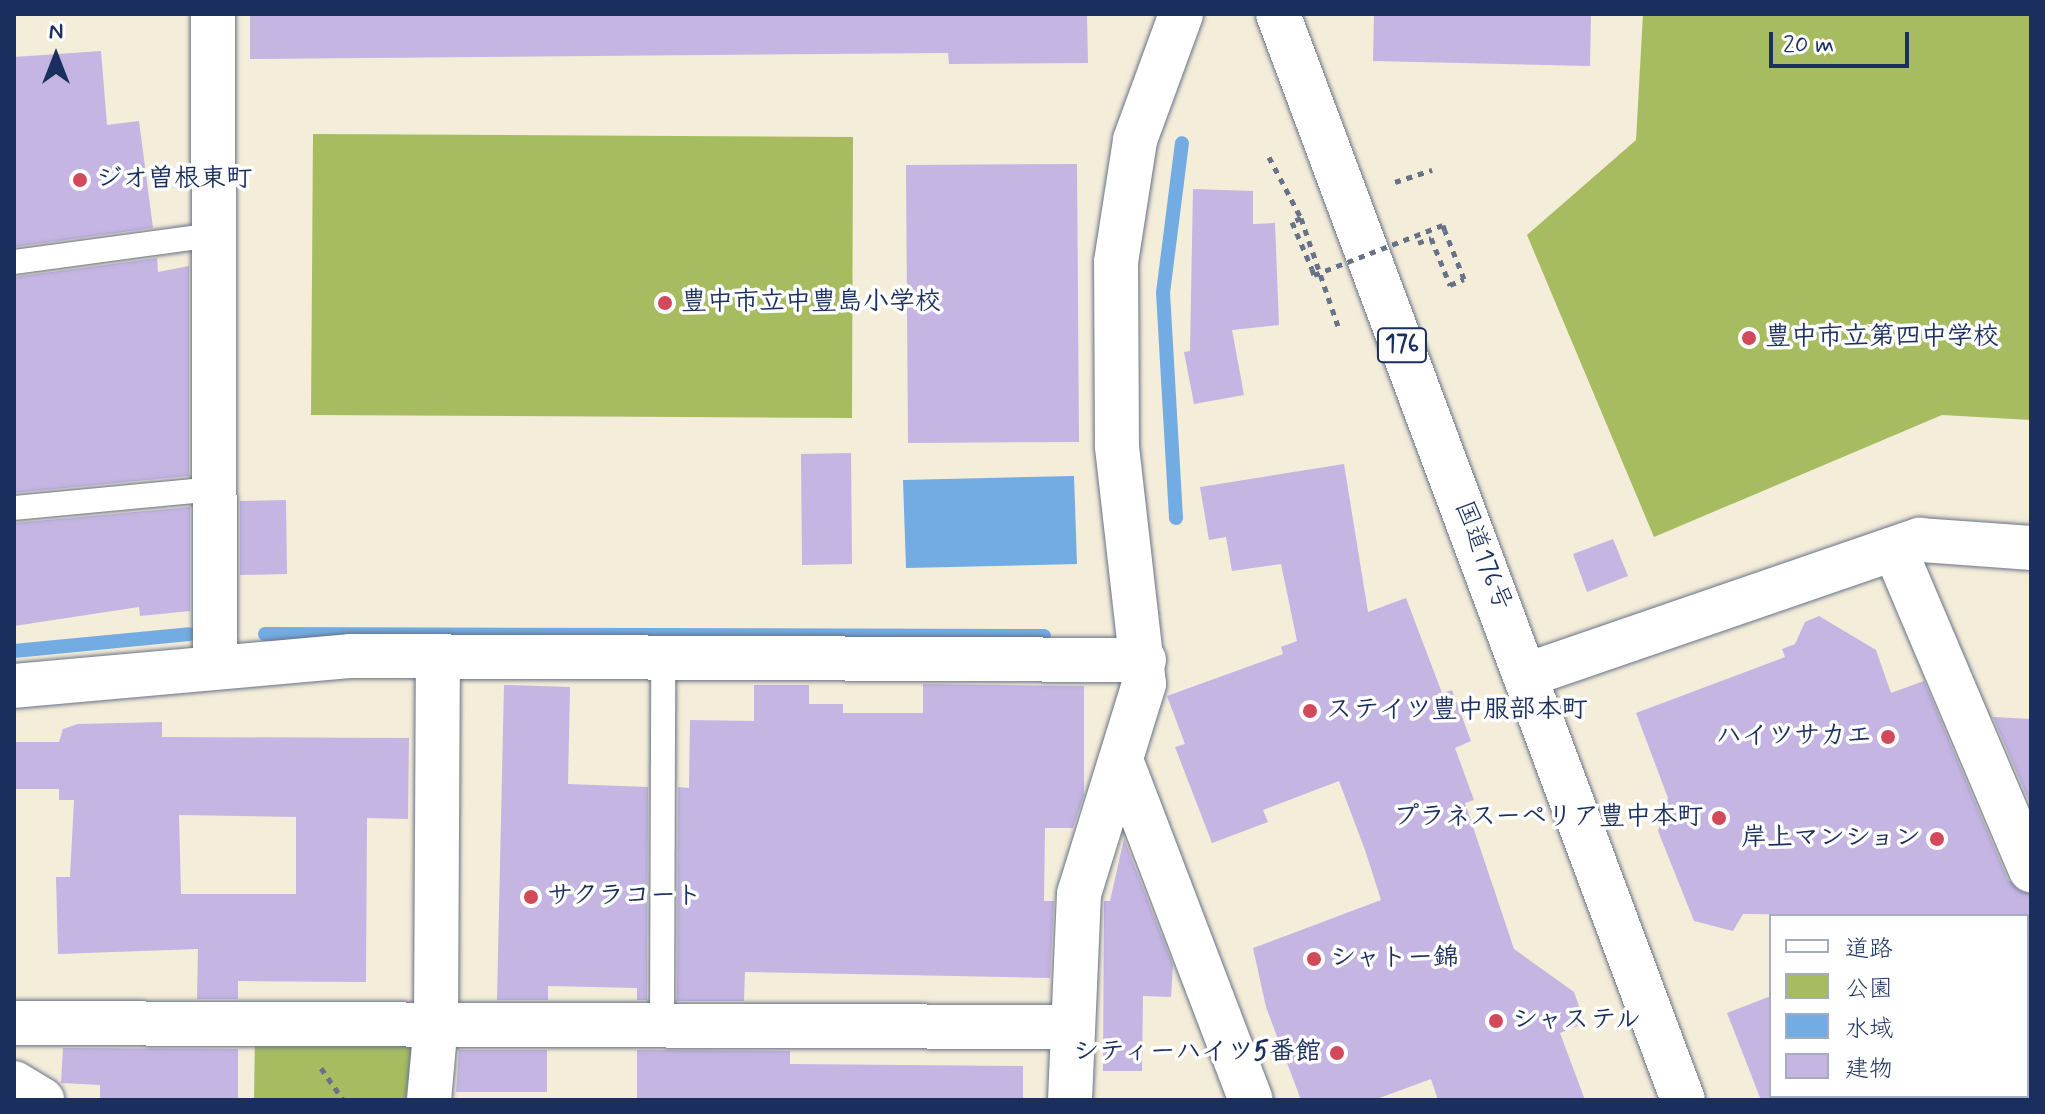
<!DOCTYPE html>
<html>
<head>
<meta charset="utf-8">
<style>
  body { margin:0 }
  #map { position:relative; width:2045px; height:1114px; overflow:hidden; background:#f4edd9; font-family:Mynerve,"Klee One",sans-serif }
  div>[style] { position:absolute }
  .green>* { inset:0; background:#a7bc61 }
  .water>* { inset:0; background:#72ace2 }
  .stream>* { height:14px; margin:-7px; padding:0 7px; transform-origin:7px; border-radius:7px; background:#72ace2 }
  .building>* { inset:0; background:#c4b5e3 }
  .path>* { height:5px; margin-top:-2.5px; transform-origin:0; background:repeating-linear-gradient(90deg,#677289 0 6px,transparent 0 12px) }
  .roads { filter:drop-shadow(0 0 2px #677289) drop-shadow(0 0 2px #677289) }
  .service>* { height:24px; margin:-12px; padding:0 12px; transform-origin:12px; border-radius:12px; background:#fff }
  .minor>* { height:44px; margin:-22px; padding:0 22px; transform-origin:22px; border-radius:22px; background:#fff }
  .tertiary>* { height:44px; margin:-22px; padding:0 22px; transform-origin:22px; border-radius:22px; background:#fff }
  .trunk>* { height:44px; margin:-22px; padding:0 22px; transform-origin:22px; border-radius:22px; background:#fff }
  .path-bridge>* { height:5px; margin-top:-2.5px; transform-origin:0; background:repeating-linear-gradient(90deg,#677289 0 6px,transparent 0 12px) }
  .dots>* { width:22px; height:22px; translate:-50% -50%; box-sizing:border-box; border:4px solid #fff; border-radius:50% }
  span { translate:-50% -50%; white-space:nowrap; text-align:center; line-height:1.15; -webkit-text-stroke:7px #fff; paint-order:stroke }
  .shield-label span { padding:2px 6px; background:#fff; border:2px solid; border-radius:6px; -webkit-text-stroke-width:0 }
  .shield-label { font-size:24px; color:#1b2f5e; font-weight:700 }
  .poi-label { font-size:26px; color:#1b2f5e; font-weight:700 }
  .left { translate:0 -50%; text-align:left }
  .right { translate:-100% -50%; text-align:right }
  .street-label { font-size:26px; color:#1b2f5e }
  .frame { position:absolute; inset:0; border:16px solid #1b2f5e; pointer-events:none }
  .legend { position:absolute; left:1769px; top:914px; width:260px; height:184px; box-sizing:border-box; background:#fff; border:2px solid #a4acbf; margin:0; padding:10px 14px; list-style:none; font-size:24px; color:#1b2f5e }
  .legend li { display:flex; align-items:center; gap:16px; height:40px }
  .legend b { width:40px; border:2px solid #a4acbf }
  .north { position:absolute; left:16px; top:16px; width:80px; height:80px; -webkit-text-stroke:6px #fff; paint-order:stroke; rotate:0deg; font-size:22px; font-weight:700; line-height:32px; text-align:center; color:#1b2f5e }
  .north::after { content:''; display:block; margin:auto; width:28px; height:36px; background:#1b2f5e; clip-path:polygon(50% 0,100% 100%,50% 72%,0 100%) }
  .scale { position:absolute; left:1769px; top:32px; width:140px; height:36px; box-sizing:border-box; border:4px solid #1b2f5e; border-top:0; padding-left:10px; font-size:24px; line-height:28px; white-space:nowrap; color:#1b2f5e; -webkit-text-stroke:6px #fff; paint-order:stroke }
</style>
</head>
<body>
<div id="map">
  <div class="green">
    <i style="clip-path:polygon(1643px 14px,2031px 14px,2031px 420px,1942px 415px,1654px 537px,1527px 235px,1636px 140px)"></i>
    <i style="clip-path:polygon(313px 134px,853px 137px,852px 418px,311px 415px)"></i>
    <i style="clip-path:polygon(255px 1033px,412px 1046px,406px 1100px,254px 1100px)"></i>
  </div>
  <div class="water">
    <i style="clip-path:polygon(1074px 476px,1077px 564px,906px 568px,903px 480px)"></i>
  </div>
  <div class="stream">
    <i style="left:1176px;top:518px;width:225px;rotate:-93.3deg"></i>
    <i style="left:1163px;top:293px;width:151px;rotate:-82.8deg"></i>
    <i style="left:265px;top:634px;width:779px;rotate:0.15deg"></i>
    <i style="left:14px;top:651px;width:176px;rotate:-5.5deg"></i>
  </div>
  <div class="building">
    <i style="clip-path:polygon(250px 14px,1087px 14px,1088px 63px,949px 64px,948px 53px,250px 59px)"></i>
    <i style="clip-path:polygon(1374px 14px,1591px 14px,1590px 66px,1373px 61px)"></i>
    <i style="clip-path:polygon(101px 51px,107px 125px,139px 121px,153px 228px,14px 247px,14px 57px)"></i>
    <i style="clip-path:polygon(1077px 164px,1079px 442px,908px 443px,906px 165px)"></i>
    <i style="clip-path:polygon(1193px 189px,1253px 191px,1253px 224px,1275px 223px,1279px 325px,1232px 330px,1244px 395px,1194px 404px,1184px 352px,1190px 351px)"></i>
    <i style="clip-path:polygon(157px 258px,158px 272px,189px 266px,189px 476px,14px 493px,14px 277px)"></i>
    <i style="clip-path:polygon(851px 453px,852px 564px,802px 565px,801px 454px)"></i>
    <i style="clip-path:polygon(1344px 464px,1368px 612px,1406px 598px,1442px 693px,1452px 690px,1471px 741px,1455px 748px,1474px 800px,1465px 803px,1514px 949px,1574px 992px,1585px 1023px,1560px 1033px,1585px 1100px,1438px 1100px,1431px 1079px,1374px 1100px,1301px 1100px,1266px 1007px,1253px 948px,1381px 900px,1365px 850px,1339px 781px,1263px 810px,1268px 822px,1212px 843px,1175px 747px,1185px 744px,1167px 696px,1283px 654px,1281px 647px,1297px 641px,1281px 564px,1232px 571px,1226px 537px,1209px 540px,1200px 487px)"></i>
    <i style="clip-path:polygon(286px 500px,287px 574px,240px 575px,240px 501px)"></i>
    <i style="clip-path:polygon(190px 507px,190px 611px,140px 616px,139px 607px,14px 626px,14px 523px)"></i>
    <i style="clip-path:polygon(1613px 539px,1628px 576px,1587px 592px,1573px 554px)"></i>
    <i style="clip-path:polygon(1819px 616px,1876px 650px,1891px 693px,1924px 681px,2008px 880px,2031px 894px,2031px 916px,1743px 914px,1733px 931px,1694px 921px,1658px 831px,1668px 798px,1636px 713px,1785px 657px,1782px 649px,1795px 644px,1805px 622px)"></i>
    <i style="clip-path:polygon(923px 684px,1084px 686px,1084px 795px,1073px 828px,1045px 828px,1044px 901px,1054px 901px,1050px 978px,745px 972px,744px 1001px,677px 1001px,678px 787px,689px 788px,690px 720px,754px 721px,754px 685px,809px 685px,809px 704px,843px 704px,843px 713px,923px 713px)"></i>
    <i style="clip-path:polygon(504px 685px,570px 687px,568px 784px,648px 787px,647px 1000px,637px 1000px,637px 988px,548px 986px,548px 1000px,497px 1000px)"></i>
    <i style="clip-path:polygon(1993px 717px,2031px 719px,2031px 806px)"></i>
    <i style="clip-path:polygon(evenodd,162px 722px,162px 737px,409px 738px,408px 819px,367px 818px,366px 982px,238px 981px,238px 999px,197px 999px,198px 949px,58px 954px,56px 877px,70px 877px,74px 800px,59px 800px,59px 789px,14px 789px,14px 742px,59px 742px,63px 729px,78px 724px,162px 722px,179px 815px,296px 817px,296px 894px,181px 894px,179px 815px)"></i>
    <i style="clip-path:polygon(1124px 839px,1173px 965px,1171px 997px,1143px 996px,1142px 1071px,1103px 1071px,1104px 901px,1110px 901px)"></i>
    <i style="clip-path:polygon(1771px 996px,1771px 1100px,1761px 1100px,1727px 1013px)"></i>
    <i style="clip-path:polygon(63px 1048px,238px 1049px,238px 1100px,100px 1100px,100px 1085px,61px 1083px)"></i>
    <i style="clip-path:polygon(459px 1050px,547px 1050px,547px 1092px,456px 1092px)"></i>
    <i style="clip-path:polygon(637px 1050px,790px 1051px,790px 1064px,1023px 1066px,1023px 1100px,637px 1100px)"></i>
  </div>
  <div class="path">
    <i style="left:1269px;top:157px;width:69px;rotate:62.3deg"></i>
    <i style="left:1301px;top:218px;width:114px;rotate:71.1deg"></i>
    <i style="left:1395px;top:182px;width:39px;rotate:-18deg"></i>
    <i style="left:1301px;top:218px;width:10px;rotate:156deg"></i>
    <i style="left:1292px;top:222px;width:51px;rotate:66.9deg"></i>
    <i style="left:1418px;top:243px;width:14px;rotate:-21deg"></i>
    <i style="left:1431px;top:238px;width:51px;rotate:68deg"></i>
    <i style="left:1450px;top:285px;width:15px;rotate:-23deg"></i>
    <i style="left:1464px;top:279px;width:52px;rotate:-111.6deg"></i>
    <i style="left:321px;top:1068px;width:39px;rotate:55deg"></i>
  </div>
  <div class="roads">
    <div class="service">
      <i style="left:14px;top:262px;width:203px;rotate:-7.7deg"></i>
      <i style="left:14px;top:508px;width:203px;rotate:-5.4deg"></i>
      <i style="left:662px;top:1024px;width:364px;rotate:-89.8deg"></i>
    </div>
    <div class="minor">
      <i style="left:213px;top:14px;width:652px;rotate:89.82deg"></i>
      <i style="left:1895px;top:550px;width:348px;rotate:67deg"></i>
      <i style="left:14px;top:686px;width:337px;rotate:-5.1deg"></i>
      <i style="left:350px;top:656px;width:794px;rotate:0.29deg"></i>
      <i style="left:1124px;top:768px;width:355px;rotate:69.1deg"></i>
      <i style="left:14px;top:1023px;width:1055px;rotate:0.22deg"></i>
      <i style="left:14px;top:1083px;width:33px;rotate:31deg"></i>
      <i style="left:429px;top:1100px;width:77px;rotate:-84.8deg"></i>
      <i style="left:436px;top:1023px;width:364px;rotate:-89.7deg"></i>
      <i style="left:1070px;top:1100px;width:206px;rotate:-87.5deg"></i>
      <i style="left:1079px;top:894px;width:220px;rotate:-72.8deg"></i>
      <i style="left:1144px;top:684px;width:240px;rotate:-96.5deg"></i>
      <i style="left:1117px;top:446px;width:184px;rotate:-90.3deg"></i>
      <i style="left:1116px;top:262px;width:123px;rotate:-81.1deg"></i>
      <i style="left:1135px;top:140px;width:134px;rotate:-69.9deg"></i>
    </div>
    <div class="tertiary">
      <i style="left:1527px;top:675px;width:416px;rotate:-19deg"></i>
      <i style="left:1920px;top:540px;width:111px;rotate:4.1deg"></i>
    </div>
    <div class="trunk">
      <i style="left:1278px;top:14px;width:1159px;rotate:69.55deg"></i>
    </div>
  </div>
  <div class="path-bridge">
    <i style="left:1312px;top:269px;width:6px;rotate:72deg"></i>
    <i style="left:1314px;top:275px;width:138px;rotate:-21.2deg"></i>
    <i style="left:1443px;top:225px;width:6px;rotate:72deg"></i>
  </div>
  <div class="dots">
    <i style="left:80px;top:180px;background:#d1495b"></i>
    <i style="left:665px;top:303px;background:#d1495b"></i>
    <i style="left:1749px;top:338px;background:#d1495b"></i>
    <i style="left:1310px;top:711px;background:#d1495b"></i>
    <i style="left:1888px;top:737px;background:#d1495b"></i>
    <i style="left:1719px;top:818px;background:#d1495b"></i>
    <i style="left:1937px;top:839px;background:#d1495b"></i>
    <i style="left:531px;top:897px;background:#d1495b"></i>
    <i style="left:1314px;top:959px;background:#d1495b"></i>
    <i style="left:1496px;top:1021px;background:#d1495b"></i>
    <i style="left:1337px;top:1053px;background:#d1495b"></i>
  </div>
  <div class="shield-label">
    <span style="left:1402px;top:345px">176</span>
  </div>
  <div class="poi-label">
    <span class="left" style="left:96px;top:180px">ジオ曽根東町</span>
    <span class="left" style="left:681px;top:303px">豊中市立中豊島小学校</span>
    <span class="left" style="left:1765px;top:338px">豊中市立第四中学校</span>
    <span class="left" style="left:1326px;top:711px">ステイツ豊中服部本町</span>
    <span class="right" style="left:1872px;top:737px">ハイツサカエ</span>
    <span class="right" style="left:1703px;top:818px">プラネスーペリア豊中本町</span>
    <span class="right" style="left:1921px;top:839px">岸上マンション</span>
    <span class="left" style="left:547px;top:897px">サクラコート</span>
    <span class="left" style="left:1330px;top:959px">シャトー錦</span>
    <span class="left" style="left:1512px;top:1021px">シャステル</span>
    <span class="right" style="left:1321px;top:1053px">シティーハイツ5番館</span>
  </div>
  <div class="street-label">
    <span style="left:1482px;top:556px;rotate:69deg">国道176号</span>
  </div>
  <div class="frame"></div>
  <ul class="legend">
  <li><b style="height:10px;background:#fff"></b>道路</li>
  <li><b style="height:22px;background:#a7bc61"></b>公園</li>
  <li><b style="height:22px;background:#72ace2"></b>水域</li>
  <li><b style="height:22px;background:#c4b5e3"></b>建物</li>
  </ul>
  <div class="north">N</div>
  <div class="scale">20 m</div>
</div>
</body>
</html>
